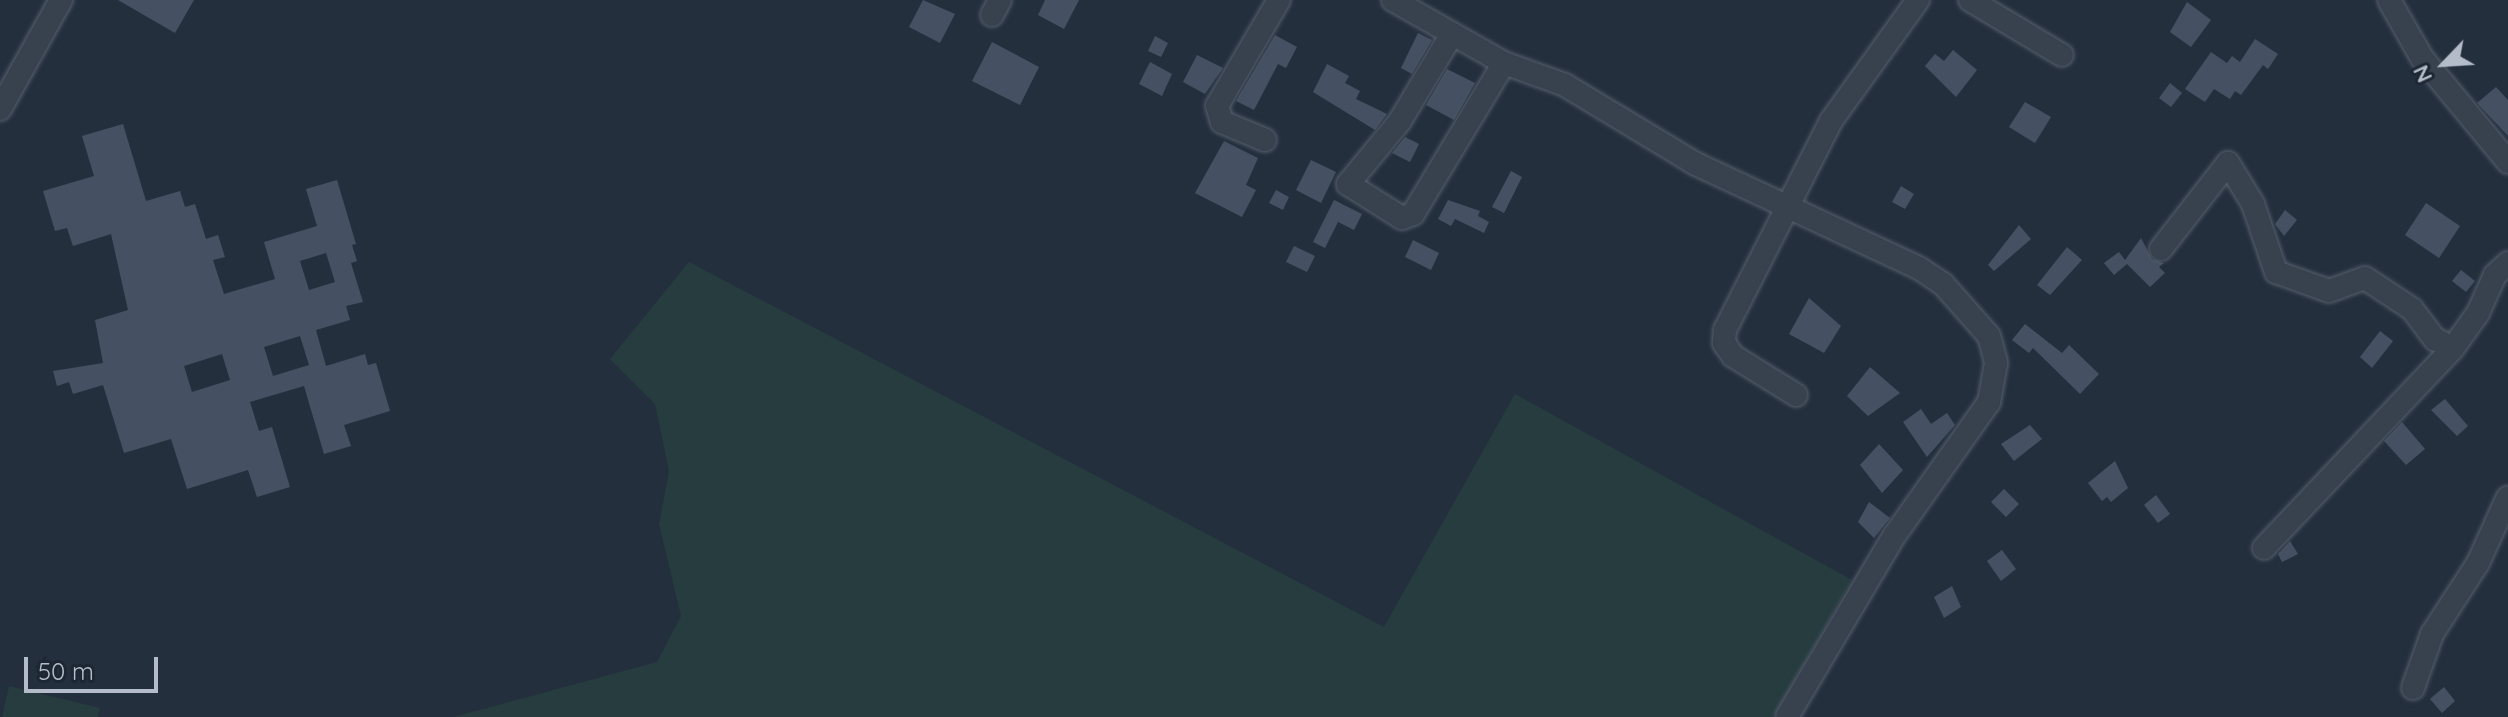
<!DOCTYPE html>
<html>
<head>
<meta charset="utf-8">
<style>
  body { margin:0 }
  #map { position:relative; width:2508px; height:717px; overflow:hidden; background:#242f3e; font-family:Quicksand,sans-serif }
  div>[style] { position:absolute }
  .green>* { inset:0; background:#263c3f }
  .building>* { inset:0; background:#455162 }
  .roads { filter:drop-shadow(0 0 2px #565f6c) drop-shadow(0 0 2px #565f6c) }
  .minor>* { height:22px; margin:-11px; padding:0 11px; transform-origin:11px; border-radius:11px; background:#38414e }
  span { translate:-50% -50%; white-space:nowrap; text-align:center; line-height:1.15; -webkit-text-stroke:8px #1d2633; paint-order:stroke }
  .north { position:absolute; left:2404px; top:24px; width:80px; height:80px; -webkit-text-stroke:6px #1d2633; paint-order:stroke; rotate:245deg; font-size:22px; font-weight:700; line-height:32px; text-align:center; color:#b4bcc9 }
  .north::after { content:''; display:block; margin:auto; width:28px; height:36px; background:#b4bcc9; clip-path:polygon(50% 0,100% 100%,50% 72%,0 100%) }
  .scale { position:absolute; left:24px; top:657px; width:134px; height:36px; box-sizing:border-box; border:4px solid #b4bcc9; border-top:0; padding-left:10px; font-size:24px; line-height:28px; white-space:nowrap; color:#b4bcc9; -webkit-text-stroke:6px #1d2633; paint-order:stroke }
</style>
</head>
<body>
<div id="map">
  <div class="green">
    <i style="clip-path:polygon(689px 262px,1384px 627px,1515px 394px,1852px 580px,1773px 717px,453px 717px,657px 662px,681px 616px,659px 524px,669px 471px,655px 404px,610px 359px)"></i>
    <i style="clip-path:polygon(9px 686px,100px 708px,98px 717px,2px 717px)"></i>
  </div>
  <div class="building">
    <i style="clip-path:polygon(118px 0,194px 0,175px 33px)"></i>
    <i style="clip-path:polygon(923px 0,955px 14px,940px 43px,909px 27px)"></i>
    <i style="clip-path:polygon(1045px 0,1079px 0,1064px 29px,1038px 15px)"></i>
    <i style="clip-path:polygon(2187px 2px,2211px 20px,2191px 47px,2170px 32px)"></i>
    <i style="clip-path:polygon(1418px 33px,1432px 40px,1412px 74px,1401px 68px)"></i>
    <i style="clip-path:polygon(1275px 35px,1297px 47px,1286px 68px,1278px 64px,1254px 110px,1236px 101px)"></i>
    <i style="clip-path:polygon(1155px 36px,1168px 43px,1161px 57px,1148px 51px)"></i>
    <i style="clip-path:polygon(2255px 39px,2278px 54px,2268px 69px,2263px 65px,2241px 95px,2235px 91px,2230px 99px,2214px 89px,2205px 102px,2185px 89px,2211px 52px,2227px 63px,2232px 56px,2240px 62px)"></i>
    <i style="clip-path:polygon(992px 42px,1039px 67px,1020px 105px,972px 81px)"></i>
    <i style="clip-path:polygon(1953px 50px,1977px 70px,1956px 97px,1925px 66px,1935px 54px,1944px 61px)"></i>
    <i style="clip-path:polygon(1197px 55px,1223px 68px,1205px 94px,1183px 82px)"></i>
    <i style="clip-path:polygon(1150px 62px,1172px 74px,1162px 96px,1139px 84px)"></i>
    <i style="clip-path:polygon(1327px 64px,1349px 76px,1345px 83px,1360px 91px,1356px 99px,1387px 114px,1375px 130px,1313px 92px)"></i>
    <i style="clip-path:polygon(1447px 69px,1475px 83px,1454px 120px,1426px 105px)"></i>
    <i style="clip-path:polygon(2170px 83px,2182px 93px,2171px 107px,2159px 98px)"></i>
    <i style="clip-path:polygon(2496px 87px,2508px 100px,2508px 136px,2477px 103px)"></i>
    <i style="clip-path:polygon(2025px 102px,2051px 117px,2035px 143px,2009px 127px)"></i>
    <i style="clip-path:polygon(evenodd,123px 124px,146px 201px,180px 191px,185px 207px,195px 204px,206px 239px,218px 235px,225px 257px,213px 260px,224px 294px,275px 279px,264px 242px,317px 226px,306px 189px,337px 180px,356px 244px,352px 245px,357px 261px,351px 263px,363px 302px,346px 306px,350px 320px,316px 330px,326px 366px,365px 354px,368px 365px,376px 363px,390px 411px,344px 425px,351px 446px,324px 454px,304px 386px,250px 402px,259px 431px,272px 427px,290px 487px,257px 497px,248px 470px,187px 489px,171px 439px,124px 453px,103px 385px,73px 394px,69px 382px,57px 386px,53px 371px,103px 363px,95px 320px,128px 310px,111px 234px,73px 246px,67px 228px,55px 231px,43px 191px,94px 176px,82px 136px,123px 124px,326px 253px,335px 282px,309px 290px,300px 261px,326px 253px,123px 124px,300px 336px,309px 365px,273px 376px,264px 347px,300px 336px,123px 124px,222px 354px,230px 380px,192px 392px,184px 366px,222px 354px)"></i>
    <i style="clip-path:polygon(1405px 137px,1419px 144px,1410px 162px,1392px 153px)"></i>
    <i style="clip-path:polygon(1224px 141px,1258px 158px,1246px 185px,1256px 190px,1242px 217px,1195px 193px)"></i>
    <i style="clip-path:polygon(1311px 160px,1336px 172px,1321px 203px,1296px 190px)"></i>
    <i style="clip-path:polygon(1511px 171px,1522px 177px,1504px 213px,1492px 207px)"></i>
    <i style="clip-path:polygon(1901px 186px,1914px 194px,1905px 209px,1892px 202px)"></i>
    <i style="clip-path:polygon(1276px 190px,1289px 197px,1283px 210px,1269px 203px)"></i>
    <i style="clip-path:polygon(1334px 200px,1362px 214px,1354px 230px,1338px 222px,1325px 248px,1313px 242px)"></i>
    <i style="clip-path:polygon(1448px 200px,1480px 211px,1478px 216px,1489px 222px,1484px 233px,1455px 219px,1451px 226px,1438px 219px)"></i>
    <i style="clip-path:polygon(2426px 203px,2460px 226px,2439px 258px,2405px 235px)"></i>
    <i style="clip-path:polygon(2285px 210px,2297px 220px,2284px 236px,2275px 224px)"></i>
    <i style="clip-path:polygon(2019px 225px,2031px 239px,1994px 271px,1988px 265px)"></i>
    <i style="clip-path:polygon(2141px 238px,2152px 259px,2164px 263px,2159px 267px,2165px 273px,2150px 287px,2127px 264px,2114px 275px,2104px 263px,2119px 252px,2125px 260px)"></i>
    <i style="clip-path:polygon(1413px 240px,1439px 253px,1431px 270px,1405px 257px)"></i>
    <i style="clip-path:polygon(1294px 246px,1315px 256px,1307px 272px,1286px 262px)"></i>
    <i style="clip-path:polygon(2067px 247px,2082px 260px,2050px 295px,2037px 285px)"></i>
    <i style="clip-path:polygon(2461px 270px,2475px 281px,2466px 292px,2452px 281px)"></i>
    <i style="clip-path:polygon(1809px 298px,1841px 326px,1824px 353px,1789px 334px)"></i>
    <i style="clip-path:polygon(2025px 324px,2062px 353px,2069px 345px,2099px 374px,2080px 394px,2033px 348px,2029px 353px,2012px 340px)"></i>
    <i style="clip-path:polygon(2380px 331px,2393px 341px,2372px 368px,2360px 357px)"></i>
    <i style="clip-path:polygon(1870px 367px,1900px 393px,1868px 416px,1847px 396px)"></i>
    <i style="clip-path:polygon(2445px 399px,2468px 426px,2457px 436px,2431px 410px)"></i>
    <i style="clip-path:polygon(1921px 409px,1931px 424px,1947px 413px,1955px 425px,1927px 457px,1903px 422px)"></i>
    <i style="clip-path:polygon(2402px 422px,2425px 449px,2406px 465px,2384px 441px)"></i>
    <i style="clip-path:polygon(2030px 425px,2042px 439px,2014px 461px,2001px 444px)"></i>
    <i style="clip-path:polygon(1879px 444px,1903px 470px,1882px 493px,1860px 465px)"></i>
    <i style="clip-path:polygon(2115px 461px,2128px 488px,2111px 502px,2107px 497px,2102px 501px,2088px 483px)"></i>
    <i style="clip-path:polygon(2004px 489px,2019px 504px,2006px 517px,1991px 502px)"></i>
    <i style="clip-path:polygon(2156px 495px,2170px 514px,2158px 523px,2144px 505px)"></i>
    <i style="clip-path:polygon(1869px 502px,1890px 518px,1874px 538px,1858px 522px)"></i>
    <i style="clip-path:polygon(2290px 541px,2298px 554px,2282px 562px,2278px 554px)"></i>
    <i style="clip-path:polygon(2002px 550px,2016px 569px,2001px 581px,1987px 561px)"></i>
    <i style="clip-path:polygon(1952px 586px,1961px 607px,1944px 618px,1934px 597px)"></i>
    <i style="clip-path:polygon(2444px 687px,2455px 701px,2442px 713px,2430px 699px)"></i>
  </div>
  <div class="roads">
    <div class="minor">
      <i style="left:1393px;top:0;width:128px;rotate:29.6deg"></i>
      <i style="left:1504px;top:63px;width:65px;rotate:19.8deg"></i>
      <i style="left:1565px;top:85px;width:153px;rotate:31.1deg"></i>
      <i style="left:1696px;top:164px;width:246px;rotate:25deg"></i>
      <i style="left:1919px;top:268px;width:29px;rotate:34deg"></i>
      <i style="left:1943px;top:284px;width:69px;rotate:48.5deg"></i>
      <i style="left:1989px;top:336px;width:28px;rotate:75deg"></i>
      <i style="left:1996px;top:363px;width:40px;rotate:100deg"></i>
      <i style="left:1989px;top:402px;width:164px;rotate:125.3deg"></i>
      <i style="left:1894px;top:536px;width:210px;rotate:120.6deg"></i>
      <i style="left:1970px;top:0;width:107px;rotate:30.9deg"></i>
      <i style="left:2389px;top:0;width:67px;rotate:60.4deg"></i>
      <i style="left:2422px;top:58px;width:135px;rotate:50.4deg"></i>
      <i style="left:992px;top:15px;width:17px;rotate:-62deg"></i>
      <i style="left:1452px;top:34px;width:101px;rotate:120.9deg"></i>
      <i style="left:1400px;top:121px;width:82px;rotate:129.5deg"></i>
      <i style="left:1348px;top:184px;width:64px;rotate:32.2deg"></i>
      <i style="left:1402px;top:218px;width:12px;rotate:-20deg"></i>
      <i style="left:1413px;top:214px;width:176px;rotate:-58.9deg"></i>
      <i style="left:0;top:109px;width:125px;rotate:-60.8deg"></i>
      <i style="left:1265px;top:140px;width:47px;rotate:-157.3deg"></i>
      <i style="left:1222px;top:122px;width:17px;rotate:-107deg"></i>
      <i style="left:1217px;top:106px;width:123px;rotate:-59.7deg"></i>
      <i style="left:2161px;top:249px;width:109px;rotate:-52.1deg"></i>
      <i style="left:2228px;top:163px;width:48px;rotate:58.6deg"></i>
      <i style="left:2253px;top:204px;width:72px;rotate:71.3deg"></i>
      <i style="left:2276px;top:272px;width:56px;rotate:19.7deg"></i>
      <i style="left:2329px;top:291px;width:38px;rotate:-20deg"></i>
      <i style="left:2365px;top:278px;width:56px;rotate:33.4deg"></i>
      <i style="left:2412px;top:309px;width:38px;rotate:53deg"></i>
      <i style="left:2435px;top:339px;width:20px;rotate:27deg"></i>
      <i style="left:1796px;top:395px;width:74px;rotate:-148.2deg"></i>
      <i style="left:1733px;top:356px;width:16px;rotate:-125deg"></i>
      <i style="left:1724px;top:343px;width:13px;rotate:-86deg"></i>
      <i style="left:1725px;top:330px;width:234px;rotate:-63.1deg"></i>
      <i style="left:1831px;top:121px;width:149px;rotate:-54.3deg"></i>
      <i style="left:2264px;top:548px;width:275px;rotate:-46.6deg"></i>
      <i style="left:2453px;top:348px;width:43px;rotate:-54.5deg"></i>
      <i style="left:2478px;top:313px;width:42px;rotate:-65.9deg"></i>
      <i style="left:2495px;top:275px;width:18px;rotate:-43deg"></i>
      <i style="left:2413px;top:688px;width:57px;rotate:-70.6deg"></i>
      <i style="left:2432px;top:634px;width:85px;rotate:-57.1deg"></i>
      <i style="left:2478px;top:563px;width:72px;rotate:-65.6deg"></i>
    </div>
  </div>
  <div class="north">N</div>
  <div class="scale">50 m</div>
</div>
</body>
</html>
